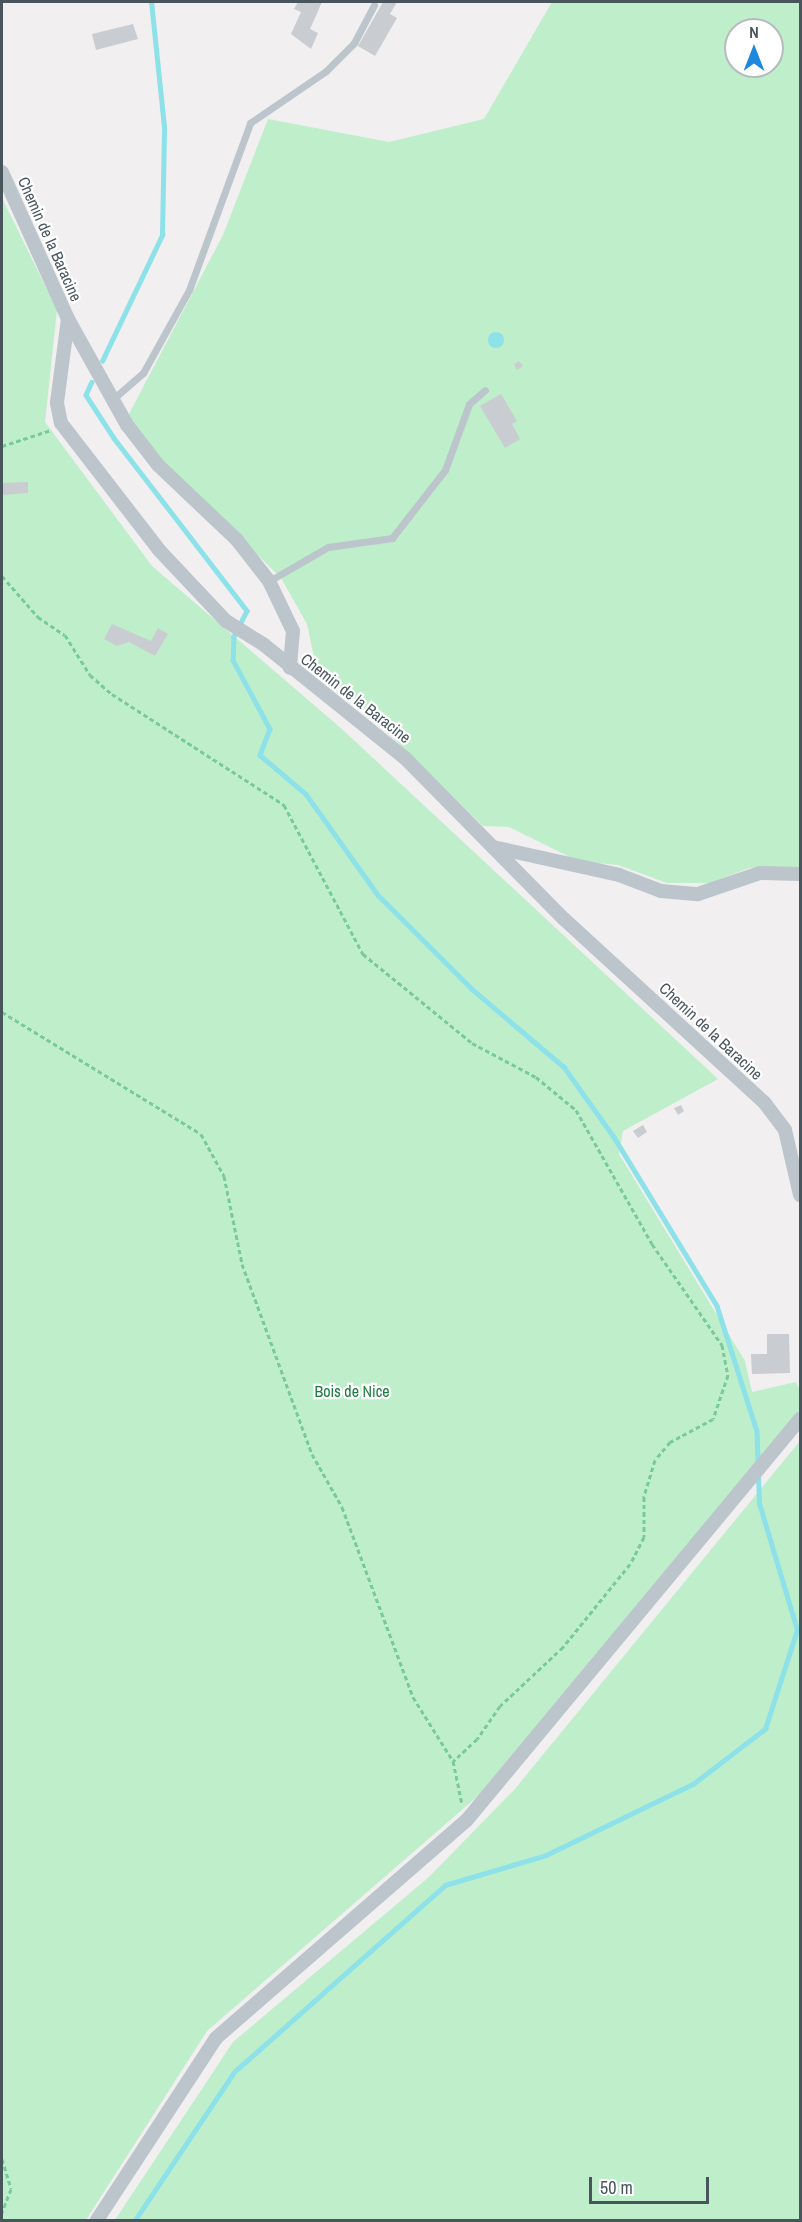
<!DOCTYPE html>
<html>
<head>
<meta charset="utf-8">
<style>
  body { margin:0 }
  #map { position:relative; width:802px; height:2222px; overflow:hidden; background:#f1efef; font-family:"Archivo Narrow",sans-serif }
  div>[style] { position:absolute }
  .green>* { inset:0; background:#bfeecb }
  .water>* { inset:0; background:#8de1e9 }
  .round { border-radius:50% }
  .stream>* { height:4.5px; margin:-2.25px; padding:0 2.25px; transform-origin:2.25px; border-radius:2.25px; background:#8de1e9 }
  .building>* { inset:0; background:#c9cdd1 }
  .path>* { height:3px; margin-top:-1.5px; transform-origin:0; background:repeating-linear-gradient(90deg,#78cb98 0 4.5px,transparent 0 7.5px) }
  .lane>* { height:7px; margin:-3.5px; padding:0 3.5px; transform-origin:3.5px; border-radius:3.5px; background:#bbc5cb }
  .street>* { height:14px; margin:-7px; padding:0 7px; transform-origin:7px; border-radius:7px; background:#bbc5cb }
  span { translate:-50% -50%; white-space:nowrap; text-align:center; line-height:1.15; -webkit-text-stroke:4.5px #fff; paint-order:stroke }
  .street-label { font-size:16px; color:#48555c }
  .park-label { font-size:16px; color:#1a7c3f }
  .frame { position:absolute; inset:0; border:3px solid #48555c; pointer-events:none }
  .north { position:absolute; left:724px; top:18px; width:60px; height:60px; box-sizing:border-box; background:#fff; border:2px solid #b6bbbe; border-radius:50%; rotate:0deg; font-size:16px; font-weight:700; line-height:24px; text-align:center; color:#48555c }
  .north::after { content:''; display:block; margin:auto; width:21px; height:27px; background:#1e89dc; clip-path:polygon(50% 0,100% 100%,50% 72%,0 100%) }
  .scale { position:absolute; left:589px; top:2177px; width:120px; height:27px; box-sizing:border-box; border:3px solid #48555c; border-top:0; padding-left:8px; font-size:18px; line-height:21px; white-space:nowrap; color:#48555c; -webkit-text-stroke:4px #fff; paint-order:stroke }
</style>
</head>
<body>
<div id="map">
  <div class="green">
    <i style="clip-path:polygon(evenodd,552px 2px,800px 2px,800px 867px,749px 868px,710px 883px,667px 883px,618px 865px,578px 861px,509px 827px,483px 826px,315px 662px,307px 624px,281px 578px,144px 444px,129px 414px,223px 235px,268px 119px,389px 142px,484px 119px,552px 2px,736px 30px,772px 30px,772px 66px,736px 66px,736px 30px)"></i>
    <i style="clip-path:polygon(2px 198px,57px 310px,45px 422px,152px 566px,343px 730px,718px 1079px,623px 1131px,619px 1154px,745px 1361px,752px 1392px,796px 1382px,800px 1391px,800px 1411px,479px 1795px,207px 2031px,86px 2220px,2px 2220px)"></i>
    <i style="clip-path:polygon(800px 1441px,800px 2220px,115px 2220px,233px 2042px,429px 1877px,514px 1790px)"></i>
  </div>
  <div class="water">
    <i class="round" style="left:488px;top:332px;width:16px;height:16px"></i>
  </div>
  <div class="stream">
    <i style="left:102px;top:361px;width:140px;rotate:-64.5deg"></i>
    <i style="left:162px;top:235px;width:108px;rotate:-88.9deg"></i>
    <i style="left:164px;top:127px;width:126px;rotate:-95.9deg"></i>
    <i style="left:92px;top:382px;width:14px;rotate:115deg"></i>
    <i style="left:86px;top:395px;width:51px;rotate:56.9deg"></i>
    <i style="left:114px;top:438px;width:218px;rotate:52.4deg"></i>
    <i style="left:247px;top:611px;width:29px;rotate:117deg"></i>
    <i style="left:234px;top:637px;width:23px;rotate:92deg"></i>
    <i style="left:233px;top:660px;width:78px;rotate:61.8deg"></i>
    <i style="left:270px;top:729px;width:28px;rotate:111deg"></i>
    <i style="left:260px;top:755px;width:60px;rotate:40.3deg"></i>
    <i style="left:306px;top:794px;width:124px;rotate:54.5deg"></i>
    <i style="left:378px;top:895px;width:133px;rotate:45deg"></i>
    <i style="left:472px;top:989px;width:121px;rotate:40.3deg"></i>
    <i style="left:564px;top:1067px;width:86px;rotate:54.5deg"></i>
    <i style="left:614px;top:1137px;width:198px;rotate:58.6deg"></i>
    <i style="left:717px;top:1306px;width:131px;rotate:72.3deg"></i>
    <i style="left:757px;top:1431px;width:33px;rotate:88deg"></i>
    <i style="left:135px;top:2220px;width:178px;rotate:-56.2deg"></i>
    <i style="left:234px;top:2072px;width:282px;rotate:-41.5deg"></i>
    <i style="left:445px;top:1885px;width:105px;rotate:-16.5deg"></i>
    <i style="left:546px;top:1855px;width:163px;rotate:-25.8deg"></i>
    <i style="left:693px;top:1784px;width:91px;rotate:-37.4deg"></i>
    <i style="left:765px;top:1729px;width:104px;rotate:-72.1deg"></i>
    <i style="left:797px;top:1630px;width:133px;rotate:-106.7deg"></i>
    <i style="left:759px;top:1503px;width:28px;rotate:-92deg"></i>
  </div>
  <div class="building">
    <i style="clip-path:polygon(298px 2px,322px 2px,310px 29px,318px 33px,311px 49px,291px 34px,301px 12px,294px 9px)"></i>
    <i style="clip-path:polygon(383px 2px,397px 2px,390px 14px,397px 18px,375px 56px,358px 46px)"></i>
    <i style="clip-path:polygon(133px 24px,138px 39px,96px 50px,92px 34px)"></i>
    <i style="clip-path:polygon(519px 361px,523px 366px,517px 370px,514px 364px)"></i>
    <i style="clip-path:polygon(501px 394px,517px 421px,512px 424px,520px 439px,505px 448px,480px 406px)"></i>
    <i style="clip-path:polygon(28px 482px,28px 493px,2px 495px,2px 483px)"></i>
    <i style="clip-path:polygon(112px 624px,151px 641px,158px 628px,168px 634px,155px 656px,129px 642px,117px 646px,104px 639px)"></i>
    <i style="clip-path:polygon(681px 1105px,684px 1111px,678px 1115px,674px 1108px)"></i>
    <i style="clip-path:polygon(643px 1125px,647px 1132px,638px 1138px,633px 1131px)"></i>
    <i style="clip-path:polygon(767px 1334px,789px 1334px,790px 1373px,752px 1374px,751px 1354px,767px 1354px)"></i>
  </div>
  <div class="path">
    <i style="left:2px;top:446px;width:52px;rotate:-18.1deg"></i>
    <i style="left:2px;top:576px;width:55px;rotate:48.7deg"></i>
    <i style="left:38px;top:617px;width:32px;rotate:34deg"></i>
    <i style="left:65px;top:635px;width:47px;rotate:58deg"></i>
    <i style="left:90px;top:675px;width:29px;rotate:41deg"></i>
    <i style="left:112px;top:694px;width:205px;rotate:32.8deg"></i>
    <i style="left:284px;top:805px;width:169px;rotate:62.1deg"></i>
    <i style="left:363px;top:954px;width:141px;rotate:39.2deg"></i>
    <i style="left:472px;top:1043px;width:72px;rotate:28deg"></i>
    <i style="left:536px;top:1077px;width:52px;rotate:39.5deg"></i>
    <i style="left:576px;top:1110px;width:154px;rotate:60.4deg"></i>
    <i style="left:652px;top:1244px;width:123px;rotate:55.3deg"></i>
    <i style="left:722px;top:1345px;width:31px;rotate:79deg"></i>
    <i style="left:728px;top:1375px;width:46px;rotate:108.8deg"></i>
    <i style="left:713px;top:1419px;width:49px;rotate:151.9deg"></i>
    <i style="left:670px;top:1442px;width:23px;rotate:130deg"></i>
    <i style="left:655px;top:1460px;width:39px;rotate:107deg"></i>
    <i style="left:644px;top:1497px;width:40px;rotate:90deg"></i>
    <i style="left:644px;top:1537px;width:30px;rotate:117deg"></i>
    <i style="left:630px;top:1564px;width:107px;rotate:128.9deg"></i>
    <i style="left:563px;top:1647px;width:86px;rotate:136.9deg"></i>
    <i style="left:500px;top:1706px;width:40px;rotate:124.9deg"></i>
    <i style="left:477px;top:1739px;width:33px;rotate:137deg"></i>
    <i style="left:2px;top:1012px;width:233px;rotate:31.5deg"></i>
    <i style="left:201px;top:1134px;width:48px;rotate:61.3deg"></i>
    <i style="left:224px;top:1176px;width:90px;rotate:78.4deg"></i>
    <i style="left:242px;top:1264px;width:202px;rotate:69.8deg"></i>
    <i style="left:312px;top:1454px;width:61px;rotate:60.5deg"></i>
    <i style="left:342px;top:1507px;width:203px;rotate:69.5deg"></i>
    <i style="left:413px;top:1697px;width:75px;rotate:58deg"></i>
    <i style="left:453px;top:1761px;width:44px;rotate:78.2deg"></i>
    <i style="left:2px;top:2159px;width:31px;rotate:73deg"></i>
    <i style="left:11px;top:2189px;width:26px;rotate:111deg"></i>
  </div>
  <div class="lane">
    <i style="left:113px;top:399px;width:40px;rotate:-41deg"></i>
    <i style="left:143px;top:373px;width:95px;rotate:-61deg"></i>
    <i style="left:189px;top:290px;width:178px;rotate:-69.9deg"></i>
    <i style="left:250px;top:123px;width:92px;rotate:-34.4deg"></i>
    <i style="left:326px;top:71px;width:40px;rotate:-45deg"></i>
    <i style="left:354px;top:43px;width:43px;rotate:-62.2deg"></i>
    <i style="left:269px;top:581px;width:68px;rotate:-30deg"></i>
    <i style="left:328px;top:547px;width:65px;rotate:-8deg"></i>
    <i style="left:392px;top:538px;width:86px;rotate:-52.1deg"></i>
    <i style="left:445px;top:470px;width:70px;rotate:-70deg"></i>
    <i style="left:469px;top:404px;width:21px;rotate:-41deg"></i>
  </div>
  <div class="street">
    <i style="left:2px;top:172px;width:161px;rotate:65.8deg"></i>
    <i style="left:68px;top:319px;width:85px;rotate:97.5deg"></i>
    <i style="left:57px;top:403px;width:20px;rotate:79deg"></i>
    <i style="left:61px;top:423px;width:160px;rotate:52.3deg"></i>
    <i style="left:159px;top:550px;width:98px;rotate:46.7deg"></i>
    <i style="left:226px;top:621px;width:44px;rotate:31.9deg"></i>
    <i style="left:263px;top:644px;width:182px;rotate:38.8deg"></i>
    <i style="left:405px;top:758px;width:226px;rotate:45.4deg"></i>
    <i style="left:564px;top:919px;width:271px;rotate:42.5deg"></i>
    <i style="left:764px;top:1102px;width:35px;rotate:53deg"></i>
    <i style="left:785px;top:1130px;width:67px;rotate:77deg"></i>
    <i style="left:68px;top:319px;width:121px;rotate:60.9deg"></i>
    <i style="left:127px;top:425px;width:51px;rotate:52.2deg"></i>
    <i style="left:158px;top:465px;width:109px;rotate:43.5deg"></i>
    <i style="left:237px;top:540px;width:52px;rotate:52deg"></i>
    <i style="left:269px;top:581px;width:55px;rotate:64.4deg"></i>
    <i style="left:293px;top:631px;width:37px;rotate:95deg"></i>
    <i style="left:493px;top:847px;width:129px;rotate:12.5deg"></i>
    <i style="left:619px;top:875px;width:45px;rotate:20.9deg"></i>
    <i style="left:661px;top:891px;width:37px;rotate:5deg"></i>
    <i style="left:698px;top:894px;width:65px;rotate:-18.7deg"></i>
    <i style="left:760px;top:873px;width:40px;rotate:1.4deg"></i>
    <i style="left:97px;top:2220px;width:217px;rotate:-56.8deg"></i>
    <i style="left:216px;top:2038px;width:331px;rotate:-41deg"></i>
    <i style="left:466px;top:1821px;width:523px;rotate:-50.28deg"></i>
  </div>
  <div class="street-label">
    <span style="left:50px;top:239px;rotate:66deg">Chemin de la Baracine</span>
    <span style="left:356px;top:698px;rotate:38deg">Chemin de la Baracine</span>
    <span style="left:711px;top:1031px;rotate:43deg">Chemin de la Baracine</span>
  </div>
  <div class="park-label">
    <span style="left:352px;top:1391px">Bois de Nice</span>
  </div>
  <div class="frame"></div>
  <div class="north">N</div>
  <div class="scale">50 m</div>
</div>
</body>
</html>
